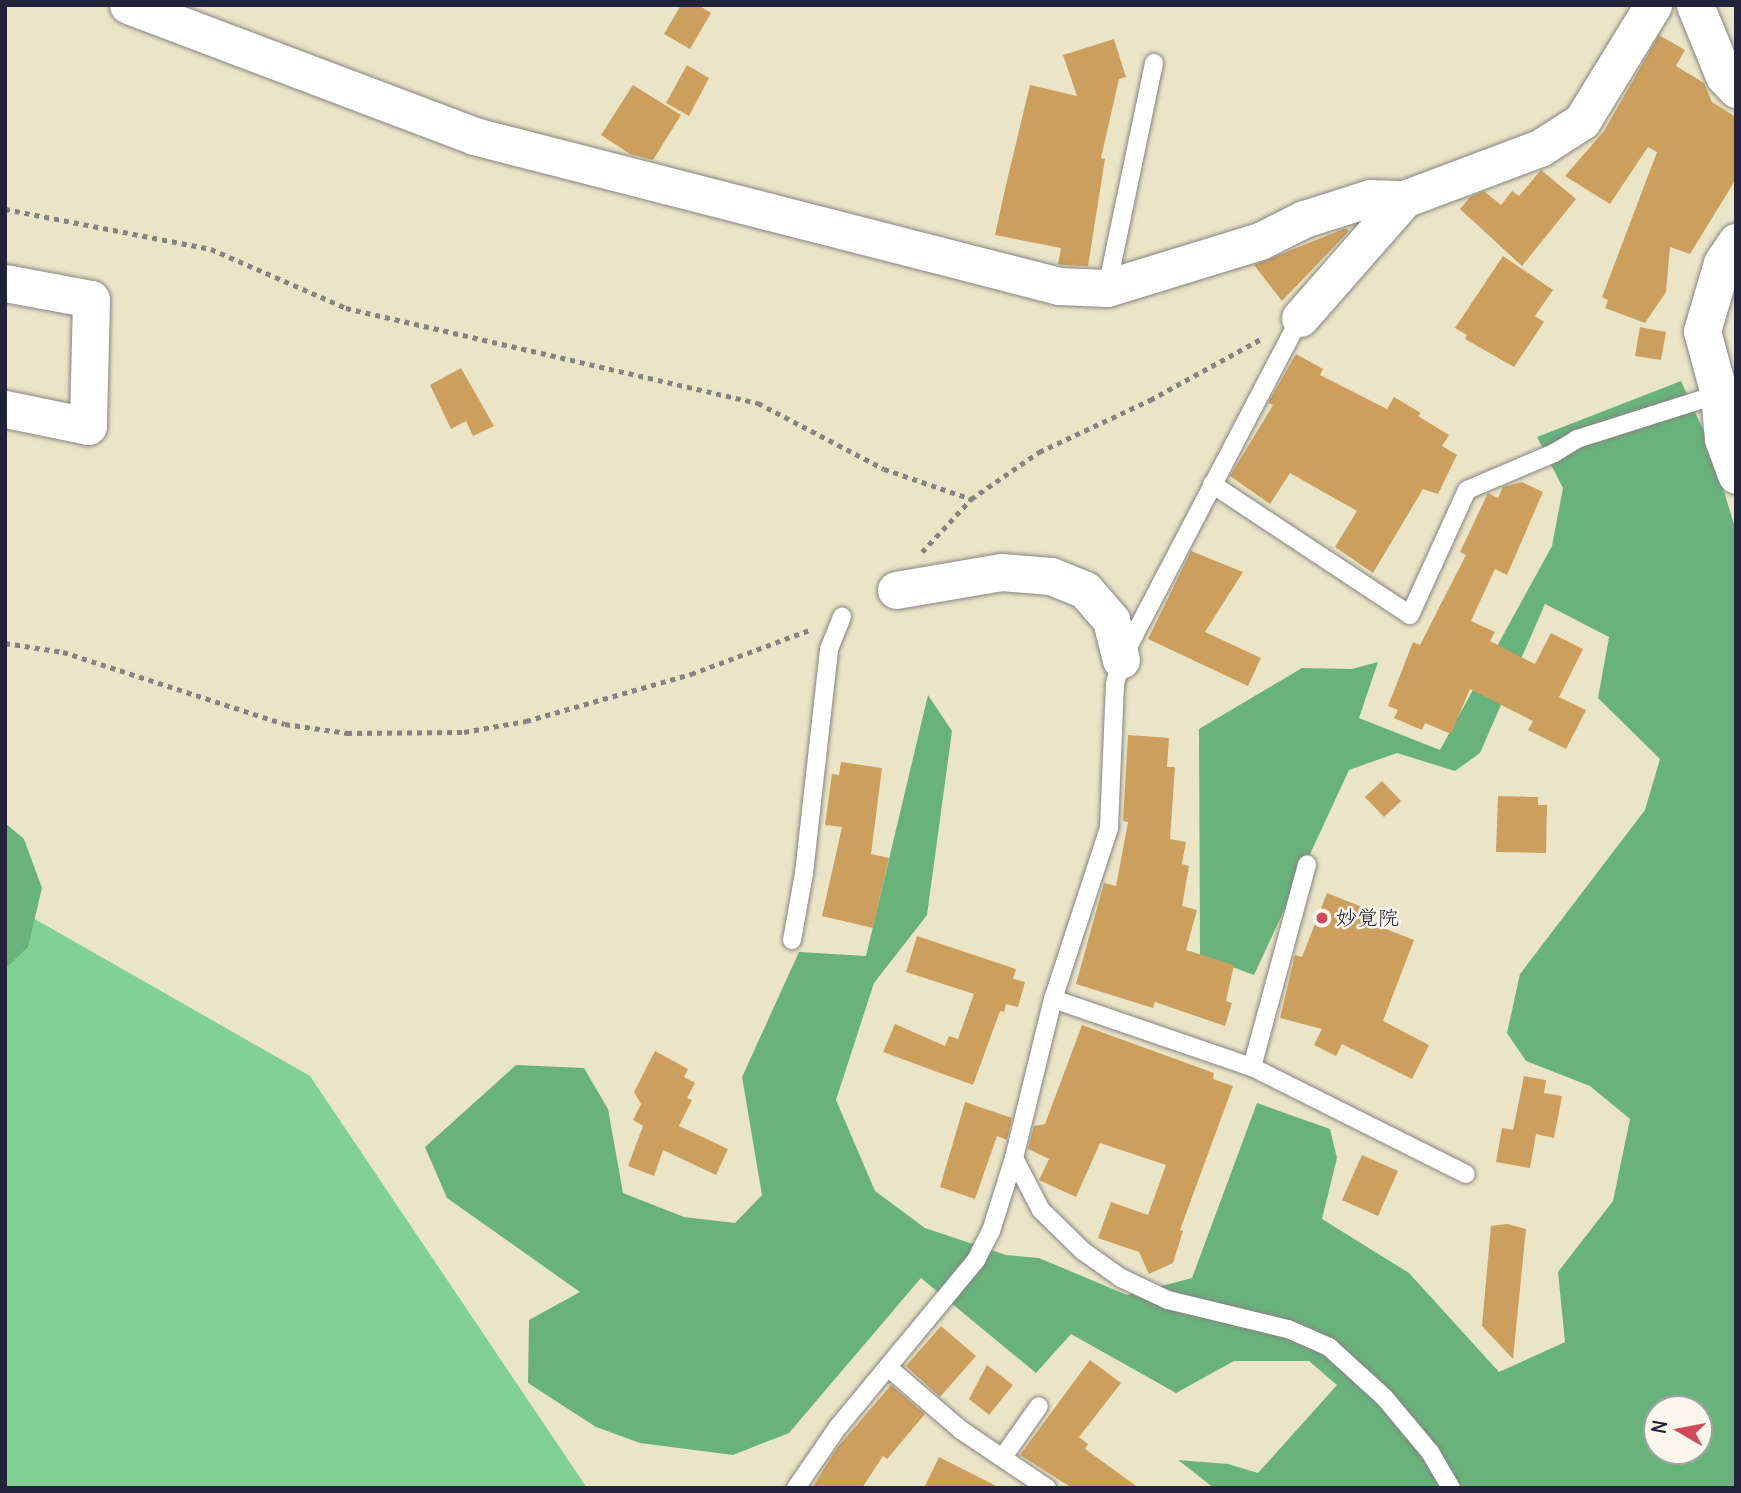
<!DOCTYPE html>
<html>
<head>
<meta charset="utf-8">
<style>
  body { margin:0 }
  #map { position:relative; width:1741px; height:1493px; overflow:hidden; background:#ebe5c7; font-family:Delius,"Klee One",sans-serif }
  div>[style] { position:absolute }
  .green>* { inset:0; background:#81d192 }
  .forest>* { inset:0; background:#68b37c }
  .building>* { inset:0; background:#cd9f5d }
  .path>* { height:4.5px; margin-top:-2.25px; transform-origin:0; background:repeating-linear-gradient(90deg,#868481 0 5px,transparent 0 10px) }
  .roads { filter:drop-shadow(0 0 2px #868481) drop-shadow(0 0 2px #868481) }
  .lane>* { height:18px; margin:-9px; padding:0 9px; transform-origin:9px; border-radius:9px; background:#fff }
  .street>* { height:37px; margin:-18.5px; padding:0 18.5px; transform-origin:18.5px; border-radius:18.5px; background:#fff }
  .dots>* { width:19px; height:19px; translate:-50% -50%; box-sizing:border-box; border:4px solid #fbf7ec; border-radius:50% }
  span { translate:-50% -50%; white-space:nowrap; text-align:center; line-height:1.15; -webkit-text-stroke:5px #fbf7ec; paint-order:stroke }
  .poi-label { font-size:21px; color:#22223b }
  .left { translate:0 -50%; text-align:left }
  .frame { position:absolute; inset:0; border:7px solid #22223b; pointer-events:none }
  .north { position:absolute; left:1643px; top:1395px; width:70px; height:70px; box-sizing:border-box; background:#fbf7ec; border:2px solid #a4a2a5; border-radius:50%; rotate:280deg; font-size:19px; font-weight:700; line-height:28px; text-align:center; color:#22223b }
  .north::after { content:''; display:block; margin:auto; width:24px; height:32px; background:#d1495b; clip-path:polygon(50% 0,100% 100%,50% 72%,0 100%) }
</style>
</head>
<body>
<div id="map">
  <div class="green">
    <i style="clip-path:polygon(5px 902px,310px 1076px,587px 1488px,5px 1488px)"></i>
  </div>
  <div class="forest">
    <i style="clip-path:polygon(evenodd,1681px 381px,1710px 445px,1736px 531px,1736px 1488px,1214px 1488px,1178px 1460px,1228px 1464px,1258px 1473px,1337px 1385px,1309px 1361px,1234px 1361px,1176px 1393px,1071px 1334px,1036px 1373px,921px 1278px,789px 1433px,733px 1455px,640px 1443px,596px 1427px,528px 1383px,529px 1320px,580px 1292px,447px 1198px,425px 1147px,516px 1065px,584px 1068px,608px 1109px,623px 1193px,684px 1217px,735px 1223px,762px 1195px,742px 1077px,799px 952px,866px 956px,928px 695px,952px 731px,927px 915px,874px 983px,836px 1100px,875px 1191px,925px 1228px,1006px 1255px,1039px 1258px,1127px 1295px,1192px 1278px,1257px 1103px,1330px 1129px,1337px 1158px,1322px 1219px,1409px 1273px,1499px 1372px,1565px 1342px,1558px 1272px,1613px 1201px,1630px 1119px,1590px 1086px,1526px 1061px,1507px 1033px,1520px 974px,1645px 810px,1660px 759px,1598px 698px,1609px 637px,1545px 604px,1480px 753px,1455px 771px,1397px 753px,1349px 770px,1254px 975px,1200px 955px,1199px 729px,1302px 668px,1352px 669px,1378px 662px,1359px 718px,1440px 750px,1552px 546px,1563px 488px,1537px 437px,1681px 381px,1657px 1409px,1699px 1409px,1699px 1451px,1657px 1451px,1657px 1409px)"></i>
    <i style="clip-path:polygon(5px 823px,24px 839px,42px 888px,28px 947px,5px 969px)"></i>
  </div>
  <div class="building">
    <i style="clip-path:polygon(681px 5px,698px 5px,711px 13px,690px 49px,664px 34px)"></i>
    <i style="clip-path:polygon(1659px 35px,1685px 50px,1676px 66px,1704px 83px,1712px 102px,1736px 117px,1736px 179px,1690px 254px,1670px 247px,1666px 292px,1645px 323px,1605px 308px,1608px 300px,1602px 297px,1657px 152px,1648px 147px,1610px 204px,1565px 176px,1604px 131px)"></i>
    <i style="clip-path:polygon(1114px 39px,1126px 77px,1119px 79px,1101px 158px,1105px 159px,1088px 266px,1062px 265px,1058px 264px,1061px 248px,995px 235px,1006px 185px,1030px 85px,1077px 96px,1063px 55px)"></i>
    <i style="clip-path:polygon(687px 65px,709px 78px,689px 116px,666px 103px)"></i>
    <i style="clip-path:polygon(633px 85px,681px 115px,653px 160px,630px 154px,601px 135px)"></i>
    <i style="clip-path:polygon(1541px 170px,1576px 199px,1522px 266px,1460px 209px,1470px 197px,1484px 191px,1501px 205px,1512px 191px,1519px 196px)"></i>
    <i style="clip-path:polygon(1346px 228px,1349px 231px,1282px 301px,1254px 265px)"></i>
    <i style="clip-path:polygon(1503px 256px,1553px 290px,1535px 316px,1544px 322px,1514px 367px,1465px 339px,1467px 335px,1455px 328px)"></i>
    <i style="clip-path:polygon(1640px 327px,1666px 332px,1661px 360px,1635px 356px)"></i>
    <i style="clip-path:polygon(1296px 354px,1323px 369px,1320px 375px,1387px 409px,1394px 397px,1421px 413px,1418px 416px,1449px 435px,1442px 446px,1457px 455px,1438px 494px,1423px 489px,1373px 573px,1335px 547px,1357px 511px,1290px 473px,1270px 504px,1230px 476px,1273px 405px,1268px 403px)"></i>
    <i style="clip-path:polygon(461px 368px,494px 426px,473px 436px,466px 421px,451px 429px,430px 385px)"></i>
    <i style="clip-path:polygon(1522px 482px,1543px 492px,1507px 575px,1495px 569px,1471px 621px,1495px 632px,1490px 641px,1535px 664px,1551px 633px,1583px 649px,1559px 697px,1586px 710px,1566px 749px,1528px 730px,1533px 721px,1470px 689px,1451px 734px,1425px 723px,1422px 730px,1394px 718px,1398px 710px,1388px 706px,1413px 642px,1420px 645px,1466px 555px,1460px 552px,1488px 493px,1498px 498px,1503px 487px)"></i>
    <i style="clip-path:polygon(1191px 551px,1243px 572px,1205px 632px,1261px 658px,1248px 686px,1148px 639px)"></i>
    <i style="clip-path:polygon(1128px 735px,1169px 738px,1167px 767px,1175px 767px,1170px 839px,1186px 842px,1182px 864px,1189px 866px,1182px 906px,1197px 910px,1186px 950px,1234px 965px,1226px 1001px,1232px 1003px,1225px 1026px,1155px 1002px,1153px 1008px,1076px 984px,1104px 883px,1116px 886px,1128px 822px,1123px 821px)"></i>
    <i style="clip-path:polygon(841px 762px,882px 768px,871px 854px,889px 858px,873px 928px,822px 916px,842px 827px,825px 825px,832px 774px,839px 775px)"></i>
    <i style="clip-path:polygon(1382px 781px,1401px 801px,1384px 817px,1365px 797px)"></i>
    <i style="clip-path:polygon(1498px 796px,1538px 797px,1538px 805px,1547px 805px,1546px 853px,1496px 852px)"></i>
    <i style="clip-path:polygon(1327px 893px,1367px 909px,1363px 920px,1414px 940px,1383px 1021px,1429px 1045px,1412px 1079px,1342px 1044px,1336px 1056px,1314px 1045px,1322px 1029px,1280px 1018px,1295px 955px,1302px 957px)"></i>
    <i style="clip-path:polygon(917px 936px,1016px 969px,1013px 979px,1025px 982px,1018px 1007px,1006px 1004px,1004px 1012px,1000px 1011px,973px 1085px,883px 1052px,895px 1024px,945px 1046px,949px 1036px,958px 1039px,974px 994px,906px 972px)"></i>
    <i style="clip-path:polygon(1082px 1025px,1214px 1073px,1213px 1079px,1233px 1086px,1180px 1230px,1183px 1231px,1173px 1263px,1149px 1274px,1139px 1252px,1098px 1238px,1111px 1202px,1148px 1215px,1166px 1165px,1100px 1143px,1076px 1197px,1039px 1180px,1049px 1159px,1028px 1149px,1034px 1126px,1045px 1124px)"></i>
    <i style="clip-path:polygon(655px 1051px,688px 1069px,684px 1077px,695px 1083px,687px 1098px,692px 1100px,679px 1126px,728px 1149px,716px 1175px,663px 1150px,654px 1176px,628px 1166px,643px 1126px,633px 1120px,641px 1104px,634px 1092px)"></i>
    <i style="clip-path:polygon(1524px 1076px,1546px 1080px,1544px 1093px,1562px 1096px,1554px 1138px,1536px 1134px,1530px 1168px,1496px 1162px,1502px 1128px,1513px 1130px)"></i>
    <i style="clip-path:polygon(965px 1102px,1012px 1118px,1007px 1140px,997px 1136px,975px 1199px,940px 1187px)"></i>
    <i style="clip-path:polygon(1362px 1155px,1398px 1171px,1378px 1216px,1342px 1200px)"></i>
    <i style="clip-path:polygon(1507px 1224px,1526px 1229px,1513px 1359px,1482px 1326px,1491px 1226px)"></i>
    <i style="clip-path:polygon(941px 1326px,976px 1356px,940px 1397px,906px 1366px)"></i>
    <i style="clip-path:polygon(1090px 1360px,1121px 1383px,1079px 1437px,1088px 1444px,1085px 1449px,1139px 1488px,1072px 1488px,1020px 1455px)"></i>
    <i style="clip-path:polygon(987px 1365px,1013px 1385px,989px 1415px,969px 1399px)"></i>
    <i style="clip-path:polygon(891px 1385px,925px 1414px,887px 1459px,883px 1456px,862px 1488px,812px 1488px,837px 1448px)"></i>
    <i style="clip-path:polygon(939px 1457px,1000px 1488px,924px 1488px)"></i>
  </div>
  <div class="path">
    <i style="left:5px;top:209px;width:210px;rotate:11deg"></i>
    <i style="left:211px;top:249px;width:147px;rotate:23.6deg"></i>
    <i style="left:346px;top:308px;width:423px;rotate:13deg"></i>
    <i style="left:758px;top:403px;width:142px;rotate:27.6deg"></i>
    <i style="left:884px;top:469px;width:92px;rotate:19deg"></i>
    <i style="left:922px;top:552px;width:72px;rotate:-47.2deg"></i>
    <i style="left:971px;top:499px;width:83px;rotate:-34.7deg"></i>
    <i style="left:1039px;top:452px;width:123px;rotate:-25.1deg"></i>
    <i style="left:1150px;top:400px;width:127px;rotate:-28.8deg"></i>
    <i style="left:5px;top:643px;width:59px;rotate:8.8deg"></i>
    <i style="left:63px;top:652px;width:233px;rotate:18deg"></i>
    <i style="left:285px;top:724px;width:63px;rotate:8.3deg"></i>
    <i style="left:347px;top:733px;width:117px;rotate:-0.5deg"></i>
    <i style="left:464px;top:732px;width:63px;rotate:-10.1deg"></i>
    <i style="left:526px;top:721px;width:172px;rotate:-15.9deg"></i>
    <i style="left:691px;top:674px;width:126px;rotate:-20.4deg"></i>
  </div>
  <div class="roads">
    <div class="lane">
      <i style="left:1107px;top:288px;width:230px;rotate:-78.2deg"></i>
      <i style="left:1300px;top:318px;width:386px;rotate:117.6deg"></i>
      <i style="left:1121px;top:660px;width:25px;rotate:104deg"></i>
      <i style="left:1115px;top:684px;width:144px;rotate:92.4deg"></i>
      <i style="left:1109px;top:828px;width:180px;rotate:108.1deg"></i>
      <i style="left:1053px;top:999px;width:164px;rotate:103.8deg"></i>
      <i style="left:1014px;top:1158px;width:59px;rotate:62.6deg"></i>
      <i style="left:1041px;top:1210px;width:59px;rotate:44.3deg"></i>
      <i style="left:1083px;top:1251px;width:47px;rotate:35.4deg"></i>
      <i style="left:1121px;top:1278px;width:52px;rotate:25.1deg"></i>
      <i style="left:1168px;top:1300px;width:123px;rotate:13.6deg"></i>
      <i style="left:1288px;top:1329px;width:45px;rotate:23.7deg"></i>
      <i style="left:1329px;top:1347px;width:74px;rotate:42.3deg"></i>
      <i style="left:1384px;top:1397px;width:72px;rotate:50.1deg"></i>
      <i style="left:1430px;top:1452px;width:42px;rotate:59.7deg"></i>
      <i style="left:1212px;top:484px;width:237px;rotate:33.5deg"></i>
      <i style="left:1410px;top:615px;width:137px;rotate:-65.5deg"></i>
      <i style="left:1467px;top:490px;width:95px;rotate:-23deg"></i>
      <i style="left:1554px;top:453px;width:27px;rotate:-31deg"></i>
      <i style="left:1577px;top:439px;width:149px;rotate:-17.6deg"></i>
      <i style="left:792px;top:940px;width:68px;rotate:-79.8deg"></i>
      <i style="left:804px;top:873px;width:225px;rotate:-83.6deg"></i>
      <i style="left:829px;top:649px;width:35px;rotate:-68deg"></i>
      <i style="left:1053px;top:999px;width:210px;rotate:18.9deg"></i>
      <i style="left:1252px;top:1067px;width:239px;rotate:26.6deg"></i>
      <i style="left:1252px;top:1067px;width:210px;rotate:-74.8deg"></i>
      <i style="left:890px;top:1369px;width:94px;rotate:40.7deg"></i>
      <i style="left:961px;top:1430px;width:104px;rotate:34deg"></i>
      <i style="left:1003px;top:1457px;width:62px;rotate:-54.8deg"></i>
      <i style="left:796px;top:1488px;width:74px;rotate:-55.5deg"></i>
      <i style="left:838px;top:1427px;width:217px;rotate:-50.4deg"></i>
      <i style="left:976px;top:1260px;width:33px;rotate:-63deg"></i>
      <i style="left:991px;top:1231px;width:77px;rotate:-72.5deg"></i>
    </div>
    <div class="street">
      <i style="left:128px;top:5px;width:370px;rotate:20.7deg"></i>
      <i style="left:474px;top:136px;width:604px;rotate:14.38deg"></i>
      <i style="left:1059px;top:286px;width:48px;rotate:2.4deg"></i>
      <i style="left:1107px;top:288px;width:160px;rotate:-17.1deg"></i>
      <i style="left:1260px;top:241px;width:49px;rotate:-26.6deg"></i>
      <i style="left:1304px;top:219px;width:69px;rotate:-17.7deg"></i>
      <i style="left:1370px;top:198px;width:34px;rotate:2deg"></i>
      <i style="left:1404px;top:199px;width:145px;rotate:-20.6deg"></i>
      <i style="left:1540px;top:148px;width:50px;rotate:-32.7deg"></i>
      <i style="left:1582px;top:121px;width:136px;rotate:-58.5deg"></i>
      <i style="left:1695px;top:5px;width:77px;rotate:67.8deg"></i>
      <i style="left:1724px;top:76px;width:18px;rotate:47deg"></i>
      <i style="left:1736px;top:242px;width:25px;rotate:124deg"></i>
      <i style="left:1722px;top:263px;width:71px;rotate:106.4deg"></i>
      <i style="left:1702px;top:331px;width:65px;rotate:74.9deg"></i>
      <i style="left:1719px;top:394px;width:45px;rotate:84.9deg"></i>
      <i style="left:1723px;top:439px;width:38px;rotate:70deg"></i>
      <i style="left:5px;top:283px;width:87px;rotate:10.5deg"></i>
      <i style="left:91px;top:299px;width:127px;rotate:91.4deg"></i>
      <i style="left:88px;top:426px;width:85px;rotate:-168.4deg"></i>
      <i style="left:1300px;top:318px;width:158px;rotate:-48.8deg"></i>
      <i style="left:896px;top:590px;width:107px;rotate:-9.7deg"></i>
      <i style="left:1001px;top:572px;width:50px;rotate:4.6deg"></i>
      <i style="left:1051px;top:576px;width:37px;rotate:22deg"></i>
      <i style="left:1085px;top:590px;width:40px;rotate:49deg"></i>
      <i style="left:1111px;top:620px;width:41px;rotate:76deg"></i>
    </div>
  </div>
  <div class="dots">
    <i style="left:1322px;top:918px;background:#d1495b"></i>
  </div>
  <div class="poi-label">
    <span class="left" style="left:1336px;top:918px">妙覚院</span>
  </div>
  <div class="frame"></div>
  <div class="north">N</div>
</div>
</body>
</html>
